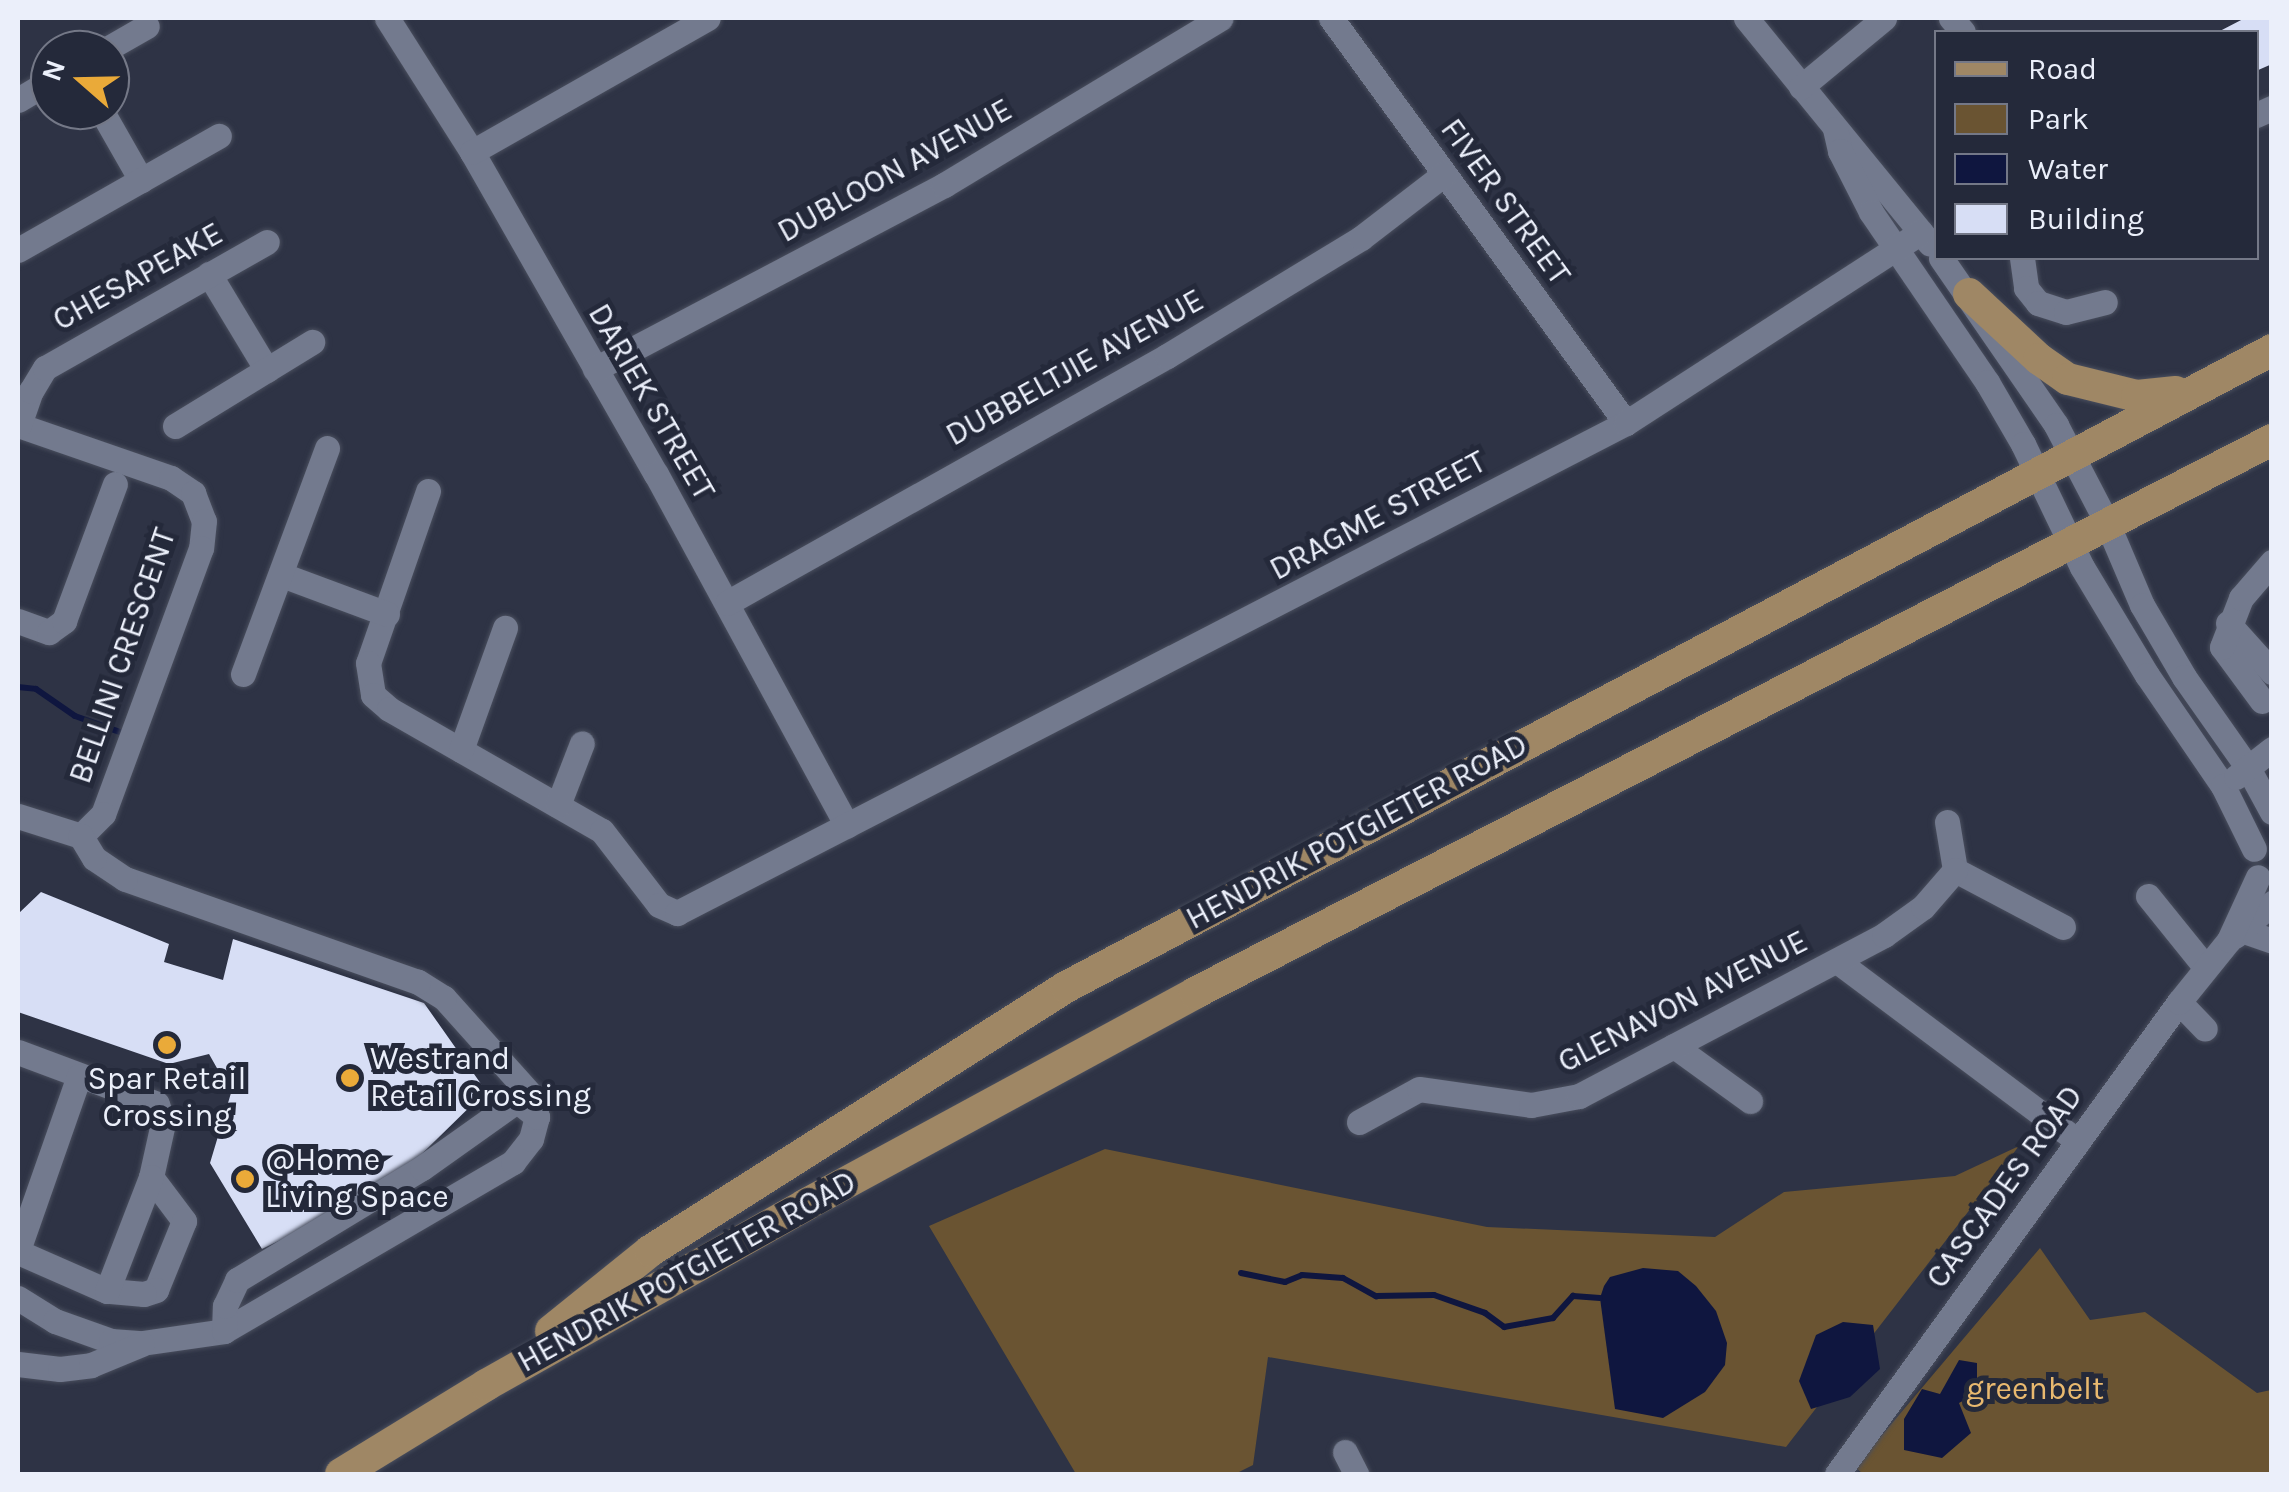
<!DOCTYPE html>
<html>
<head>
<meta charset="utf-8">
<style>
  body { margin:0 }
  #map { position:relative; width:2289px; height:1492px; overflow:hidden; background:#2e3345; font-family:Karla,sans-serif }
  div>[style] { position:absolute }
  .green>* { inset:0; background:#6a5432 }
  .water>* { inset:0; background:#0f163f }
  .stream>* { height:6px; margin:-3px; padding:0 3px; transform-origin:3px; border-radius:3px; background:#0f163f }
  .building>* { inset:0; background:#d7def5 }
  .roads { filter:drop-shadow(0 0 2px #494e5d) drop-shadow(0 0 2px #494e5d) }
  .minor>* { height:25px; margin:-12.5px; padding:0 12.5px; transform-origin:12.5px; border-radius:12.5px; background:#737a8e }
  .major>* { height:32px; margin:-16px; padding:0 16px; transform-origin:16px; border-radius:16px; background:#9f8765 }
  .dots>* { width:28px; height:28px; translate:-50% -50%; box-sizing:border-box; border:5px solid #24293a; border-radius:50% }
  span { translate:-50% -50%; white-space:nowrap; text-align:center; line-height:1.15; -webkit-text-stroke:10px #24293a; paint-order:stroke }
  .street-label { font-size:32px; color:#ebeffa }
  .poi-label { font-size:32px; color:#ebeffa }
  .left { translate:0 -50%; text-align:left }
  .park-label { font-size:32px; color:#e9b96f }
  .frame { position:absolute; inset:0; border:20px solid #ebeffa; pointer-events:none }
  .legend { position:absolute; left:1934px; top:30px; width:325px; height:230px; box-sizing:border-box; background:#24293a; border:2px solid #747887; margin:0; padding:12px 18px; list-style:none; font-size:30px; color:#ebeffa }
  .legend li { display:flex; align-items:center; gap:20px; height:50px }
  .legend b { width:50px; border:2px solid #747887 }
  .north { position:absolute; left:30px; top:30px; width:100px; height:100px; box-sizing:border-box; background:#24293a; border:2px solid #747887; border-radius:50%; rotate:290deg; font-size:28px; font-weight:700; line-height:40px; text-align:center; color:#ebeffa }
  .north::after { content:''; display:block; margin:auto; width:35px; height:45px; background:#eaaa39; clip-path:polygon(50% 0,100% 100%,50% 72%,0 100%) }
</style>
</head>
<body>
<div id="map">
  <div class="green">
    <i style="clip-path:polygon(2019px 1146px,1786px 1447px,1268px 1357px,1253px 1465px,1235px 1474px,1076px 1474px,929px 1226px,1105px 1149px,1487px 1227px,1715px 1237px,1784px 1192px,1955px 1176px)"></i>
    <i style="clip-path:polygon(2040px 1248px,2090px 1320px,2145px 1312px,2257px 1393px,2271px 1390px,2271px 1474px,1863px 1474px,1855px 1467px)"></i>
  </div>
  <div class="water">
    <i style="clip-path:polygon(1643px 1268px,1678px 1271px,1696px 1286px,1716px 1311px,1727px 1343px,1725px 1365px,1705px 1392px,1663px 1418px,1615px 1409px,1607px 1350px,1600px 1298px,1604px 1286px,1610px 1277px)"></i>
    <i style="clip-path:polygon(1843px 1322px,1873px 1325px,1880px 1369px,1850px 1397px,1811px 1409px,1799px 1381px,1816px 1335px)"></i>
    <i style="clip-path:polygon(1959px 1360px,1977px 1363px,1977px 1393px,1959px 1403px,1971px 1433px,1942px 1458px,1904px 1450px,1904px 1419px,1922px 1389px,1940px 1394px)"></i>
  </div>
  <div class="stream">
    <i style="left:18px;top:687px;width:18px;rotate:6deg"></i>
    <i style="left:36px;top:689px;width:47px;rotate:34.7deg"></i>
    <i style="left:75px;top:716px;width:48px;rotate:19.6deg"></i>
    <i style="left:1241px;top:1273px;width:45px;rotate:11.6deg"></i>
    <i style="left:1285px;top:1282px;width:18px;rotate:-22deg"></i>
    <i style="left:1302px;top:1275px;width:41px;rotate:4.2deg"></i>
    <i style="left:1343px;top:1278px;width:38px;rotate:29deg"></i>
    <i style="left:1376px;top:1296px;width:58px;rotate:-1deg"></i>
    <i style="left:1434px;top:1295px;width:54px;rotate:19.4deg"></i>
    <i style="left:1485px;top:1313px;width:24px;rotate:36deg"></i>
    <i style="left:1504px;top:1327px;width:50px;rotate:-10.4deg"></i>
    <i style="left:1553px;top:1318px;width:30px;rotate:-48deg"></i>
    <i style="left:1573px;top:1296px;width:27px;rotate:4deg"></i>
  </div>
  <div class="building">
    <i style="clip-path:polygon(2245px 18px,2272px 20px,2272px 64px,2256px 71px,2256px 32px,2218px 32px)"></i>
    <i style="clip-path:polygon(41px 892px,169px 944px,164px 962px,223px 980px,233px 939px,424px 1003px,486px 1091px,386px 1189px,262px 1249px,210px 1163px,231px 1093px,209px 1054px,169px 1064px,18px 1012px,18px 914px)"></i>
  </div>
  <div class="roads">
    <div class="minor">
      <i style="left:387px;top:18px;width:159px;rotate:57.6deg"></i>
      <i style="left:472px;top:152px;width:371px;rotate:60.3deg"></i>
      <i style="left:656px;top:474px;width:400px;rotate:61.5deg"></i>
      <i style="left:1331px;top:18px;width:501px;rotate:53.93deg"></i>
      <i style="left:1746px;top:18px;width:291px;rotate:50.8deg"></i>
      <i style="left:1951px;top:18px;width:18px;rotate:49deg"></i>
      <i style="left:105px;top:50px;width:48px;rotate:-29.7deg"></i>
      <i style="left:1801px;top:87px;width:108px;rotate:-39.7deg"></i>
      <i style="left:18px;top:100px;width:37px;rotate:-31deg"></i>
      <i style="left:101px;top:110px;width:81px;rotate:60.3deg"></i>
      <i style="left:2256px;top:115px;width:17px;rotate:-24deg"></i>
      <i style="left:1835px;top:129px;width:23px;rotate:77deg"></i>
      <i style="left:1840px;top:151px;width:68px;rotate:63.1deg"></i>
      <i style="left:1871px;top:212px;width:206px;rotate:55.7deg"></i>
      <i style="left:1987px;top:382px;width:72px;rotate:59.9deg"></i>
      <i style="left:2023px;top:444px;width:136px;rotate:64.4deg"></i>
      <i style="left:2082px;top:567px;width:126px;rotate:59deg"></i>
      <i style="left:2147px;top:675px;width:135px;rotate:55.6deg"></i>
      <i style="left:2223px;top:786px;width:70px;rotate:63.8deg"></i>
      <i style="left:472px;top:152px;width:271px;rotate:-29.6deg"></i>
      <i style="left:18px;top:250px;width:231px;rotate:-29.6deg"></i>
      <i style="left:1941px;top:258px;width:203px;rotate:55.4deg"></i>
      <i style="left:2056px;top:425px;width:110px;rotate:62.5deg"></i>
      <i style="left:2107px;top:523px;width:89px;rotate:66.9deg"></i>
      <i style="left:2142px;top:605px;width:83px;rotate:59.7deg"></i>
      <i style="left:2184px;top:677px;width:111px;rotate:54.9deg"></i>
      <i style="left:2248px;top:768px;width:50px;rotate:61.4deg"></i>
      <i style="left:2022px;top:258px;width:30px;rotate:82deg"></i>
      <i style="left:2026px;top:288px;width:19px;rotate:51deg"></i>
      <i style="left:2038px;top:303px;width:29px;rotate:18deg"></i>
      <i style="left:2066px;top:312px;width:40px;rotate:-14.4deg"></i>
      <i style="left:209px;top:274px;width:112px;rotate:58.9deg"></i>
      <i style="left:595px;top:369px;width:395px;rotate:-27.8deg"></i>
      <i style="left:944px;top:185px;width:323px;rotate:-31.1deg"></i>
      <i style="left:18px;top:425px;width:162px;rotate:19.1deg"></i>
      <i style="left:171px;top:478px;width:27px;rotate:34deg"></i>
      <i style="left:193px;top:493px;width:30px;rotate:69deg"></i>
      <i style="left:204px;top:521px;width:27px;rotate:96deg"></i>
      <i style="left:201px;top:548px;width:283px;rotate:110.2deg"></i>
      <i style="left:103px;top:814px;width:31px;rotate:135deg"></i>
      <i style="left:81px;top:836px;width:66px;rotate:-162.4deg"></i>
      <i style="left:19px;top:425px;width:36px;rotate:-71deg"></i>
      <i style="left:31px;top:391px;width:27px;rotate:-59deg"></i>
      <i style="left:45px;top:368px;width:255px;rotate:-29.6deg"></i>
      <i style="left:175px;top:426px;width:161px;rotate:-31.5deg"></i>
      <i style="left:428px;top:491px;width:182px;rotate:109.2deg"></i>
      <i style="left:368px;top:663px;width:32px;rotate:81deg"></i>
      <i style="left:373px;top:695px;width:21px;rotate:41deg"></i>
      <i style="left:389px;top:709px;width:245px;rotate:29.8deg"></i>
      <i style="left:602px;top:831px;width:93px;rotate:52.4deg"></i>
      <i style="left:659px;top:905px;width:20px;rotate:24deg"></i>
      <i style="left:677px;top:913px;width:1068px;rotate:-27.31deg"></i>
      <i style="left:1626px;top:423px;width:351px;rotate:-32.9deg"></i>
      <i style="left:282px;top:575px;width:112px;rotate:20.4deg"></i>
      <i style="left:727px;top:603px;width:505px;rotate:-29.31deg"></i>
      <i style="left:1167px;top:356px;width:227px;rotate:-31.3deg"></i>
      <i style="left:1361px;top:238px;width:105px;rotate:-37.6deg"></i>
      <i style="left:18px;top:621px;width:33px;rotate:20deg"></i>
      <i style="left:49px;top:632px;width:19px;rotate:-36deg"></i>
      <i style="left:64px;top:621px;width:146px;rotate:-69.6deg"></i>
      <i style="left:2228px;top:623px;width:66px;rotate:48.1deg"></i>
      <i style="left:243px;top:674px;width:241px;rotate:-69.6deg"></i>
      <i style="left:2262px;top:701px;width:67px;rotate:-126.5deg"></i>
      <i style="left:2222px;top:647px;width:53px;rotate:-68.8deg"></i>
      <i style="left:2241px;top:598px;width:48px;rotate:-49.3deg"></i>
      <i style="left:461px;top:750px;width:130px;rotate:-70.2deg"></i>
      <i style="left:2236px;top:777px;width:46px;rotate:-37.9deg"></i>
      <i style="left:558px;top:805px;width:66px;rotate:-68.8deg"></i>
      <i style="left:1947px;top:822px;width:49px;rotate:80.5deg"></i>
      <i style="left:1955px;top:870px;width:122px;rotate:27.8deg"></i>
      <i style="left:2148px;top:896px;width:92px;rotate:51.1deg"></i>
      <i style="left:2235px;top:928px;width:39px;rotate:19deg"></i>
      <i style="left:2235px;top:936px;width:50px;rotate:-41.7deg"></i>
      <i style="left:1837px;top:961px;width:301px;rotate:36.8deg"></i>
      <i style="left:2179px;top:1002px;width:37px;rotate:46deg"></i>
      <i style="left:1674px;top:1046px;width:94px;rotate:35.9deg"></i>
      <i style="left:18px;top:1052px;width:148px;rotate:20.5deg"></i>
      <i style="left:157px;top:1104px;width:20px;rotate:72deg"></i>
      <i style="left:163px;top:1123px;width:55px;rotate:102.5deg"></i>
      <i style="left:151px;top:1177px;width:55px;rotate:53.1deg"></i>
      <i style="left:184px;top:1221px;width:74px;rotate:112.1deg"></i>
      <i style="left:156px;top:1290px;width:13px;rotate:162deg"></i>
      <i style="left:144px;top:1294px;width:37px;rotate:-175deg"></i>
      <i style="left:107px;top:1291px;width:97px;rotate:-156.3deg"></i>
      <i style="left:1359px;top:1122px;width:68px;rotate:-28.8deg"></i>
      <i style="left:1419px;top:1089px;width:113px;rotate:8.1deg"></i>
      <i style="left:1531px;top:1105px;width:49px;rotate:-10.6deg"></i>
      <i style="left:1579px;top:1096px;width:345px;rotate:-27.8deg"></i>
      <i style="left:1884px;top:935px;width:48px;rotate:-35.7deg"></i>
      <i style="left:1923px;top:907px;width:49px;rotate:-49.1deg"></i>
      <i style="left:18px;top:1250px;width:184px;rotate:-70.7deg"></i>
      <i style="left:107px;top:1291px;width:122px;rotate:-68.9deg"></i>
      <i style="left:18px;top:1298px;width:44px;rotate:31.9deg"></i>
      <i style="left:55px;top:1321px;width:59px;rotate:19.7deg"></i>
      <i style="left:111px;top:1341px;width:31px;rotate:4deg"></i>
      <i style="left:142px;top:1343px;width:83px;rotate:-8.3deg"></i>
      <i style="left:224px;top:1331px;width:335px;rotate:-30.3deg"></i>
      <i style="left:513px;top:1162px;width:29px;rotate:-52deg"></i>
      <i style="left:531px;top:1139px;width:23px;rotate:-75deg"></i>
      <i style="left:537px;top:1117px;width:22px;rotate:-103deg"></i>
      <i style="left:532px;top:1096px;width:132px;rotate:-131.9deg"></i>
      <i style="left:444px;top:998px;width:31px;rotate:-148deg"></i>
      <i style="left:418px;top:982px;width:311px;rotate:-160.6deg"></i>
      <i style="left:125px;top:879px;width:37px;rotate:-146deg"></i>
      <i style="left:94px;top:858px;width:26px;rotate:-121deg"></i>
      <i style="left:224px;top:1331px;width:25px;rotate:-88deg"></i>
      <i style="left:225px;top:1306px;width:29px;rotate:-65deg"></i>
      <i style="left:237px;top:1280px;width:216px;rotate:-31.2deg"></i>
      <i style="left:422px;top:1168px;width:110px;rotate:-35.4deg"></i>
      <i style="left:512px;top:1104px;width:8px;rotate:-7deg"></i>
      <i style="left:520px;top:1103px;width:22px;rotate:39deg"></i>
      <i style="left:18px;top:1364px;width:42px;rotate:6.8deg"></i>
      <i style="left:60px;top:1369px;width:31px;rotate:-7deg"></i>
      <i style="left:91px;top:1365px;width:55px;rotate:-22.4deg"></i>
      <i style="left:1345px;top:1452px;width:25px;rotate:63deg"></i>
      <i style="left:1837px;top:1474px;width:583px;rotate:-54.07deg"></i>
      <i style="left:2179px;top:1002px;width:80px;rotate:-51.1deg"></i>
      <i style="left:2229px;top:940px;width:69px;rotate:-65.3deg"></i>
    </div>
    <div class="major">
      <i style="left:1969px;top:294px;width:96px;rotate:42.9deg"></i>
      <i style="left:2039px;top:359px;width:35px;rotate:35deg"></i>
      <i style="left:2068px;top:379px;width:71px;rotate:13.8deg"></i>
      <i style="left:2137px;top:396px;width:39px;rotate:-6deg"></i>
      <i style="left:551px;top:1331px;width:127px;rotate:-38.9deg"></i>
      <i style="left:650px;top:1251px;width:493px;rotate:-32.4deg"></i>
      <i style="left:1066px;top:987px;width:1364px;rotate:-27.84deg"></i>
      <i style="left:341px;top:1474px;width:170px;rotate:-31.5deg"></i>
      <i style="left:486px;top:1385px;width:366px;rotate:-29.4deg"></i>
      <i style="left:805px;top:1205px;width:444px;rotate:-28.5deg"></i>
      <i style="left:1195px;top:993px;width:1211px;rotate:-27.18deg"></i>
    </div>
  </div>
  <div class="dots">
    <i style="left:167px;top:1045px;background:#eaaa39"></i>
    <i style="left:350px;top:1078px;background:#eaaa39"></i>
    <i style="left:245px;top:1179px;background:#eaaa39"></i>
  </div>
  <div class="street-label">
    <span style="left:895px;top:171px;rotate:-29deg">DUBLOON AVENUE</span>
    <span style="left:1505px;top:202px;rotate:54deg">FIVER STREET</span>
    <span style="left:138px;top:277px;rotate:-29deg">CHESAPEAKE</span>
    <span style="left:1075px;top:368px;rotate:-29deg">DUBBELTJIE AVENUE</span>
    <span style="left:651px;top:402px;rotate:60deg">DARIEK STREET</span>
    <span style="left:1378px;top:516px;rotate:-28deg">DRAGME STREET</span>
    <span style="left:123px;top:656px;rotate:-71deg">BELLINI CRESCENT</span>
    <span style="left:1357px;top:832px;rotate:-28deg">HENDRIK POTGIETER ROAD</span>
    <span style="left:1683px;top:1002px;rotate:-27deg">GLENAVON AVENUE</span>
    <span style="left:2005px;top:1187px;rotate:-54deg">CASCADES ROAD</span>
    <span style="left:687px;top:1272px;rotate:-29deg">HENDRIK POTGIETER ROAD</span>
  </div>
  <div class="poi-label">
    <span class="left" style="left:370px;top:1078px">Westrand<br>Retail Crossing</span>
    <span style="left:167px;top:1098px">Spar Retail<br>Crossing</span>
    <span class="left" style="left:265px;top:1179px">@Home<br>Living Space</span>
  </div>
  <div class="park-label">
    <span style="left:2035px;top:1389px">greenbelt</span>
  </div>
  <div class="frame"></div>
  <ul class="legend">
  <li><b style="height:12px;background:#9f8765"></b>Road</li>
  <li><b style="height:28px;background:#6a5432"></b>Park</li>
  <li><b style="height:28px;background:#0f163f"></b>Water</li>
  <li><b style="height:28px;background:#d7def5"></b>Building</li>
  </ul>
  <div class="north">N</div>
</div>
</body>
</html>
